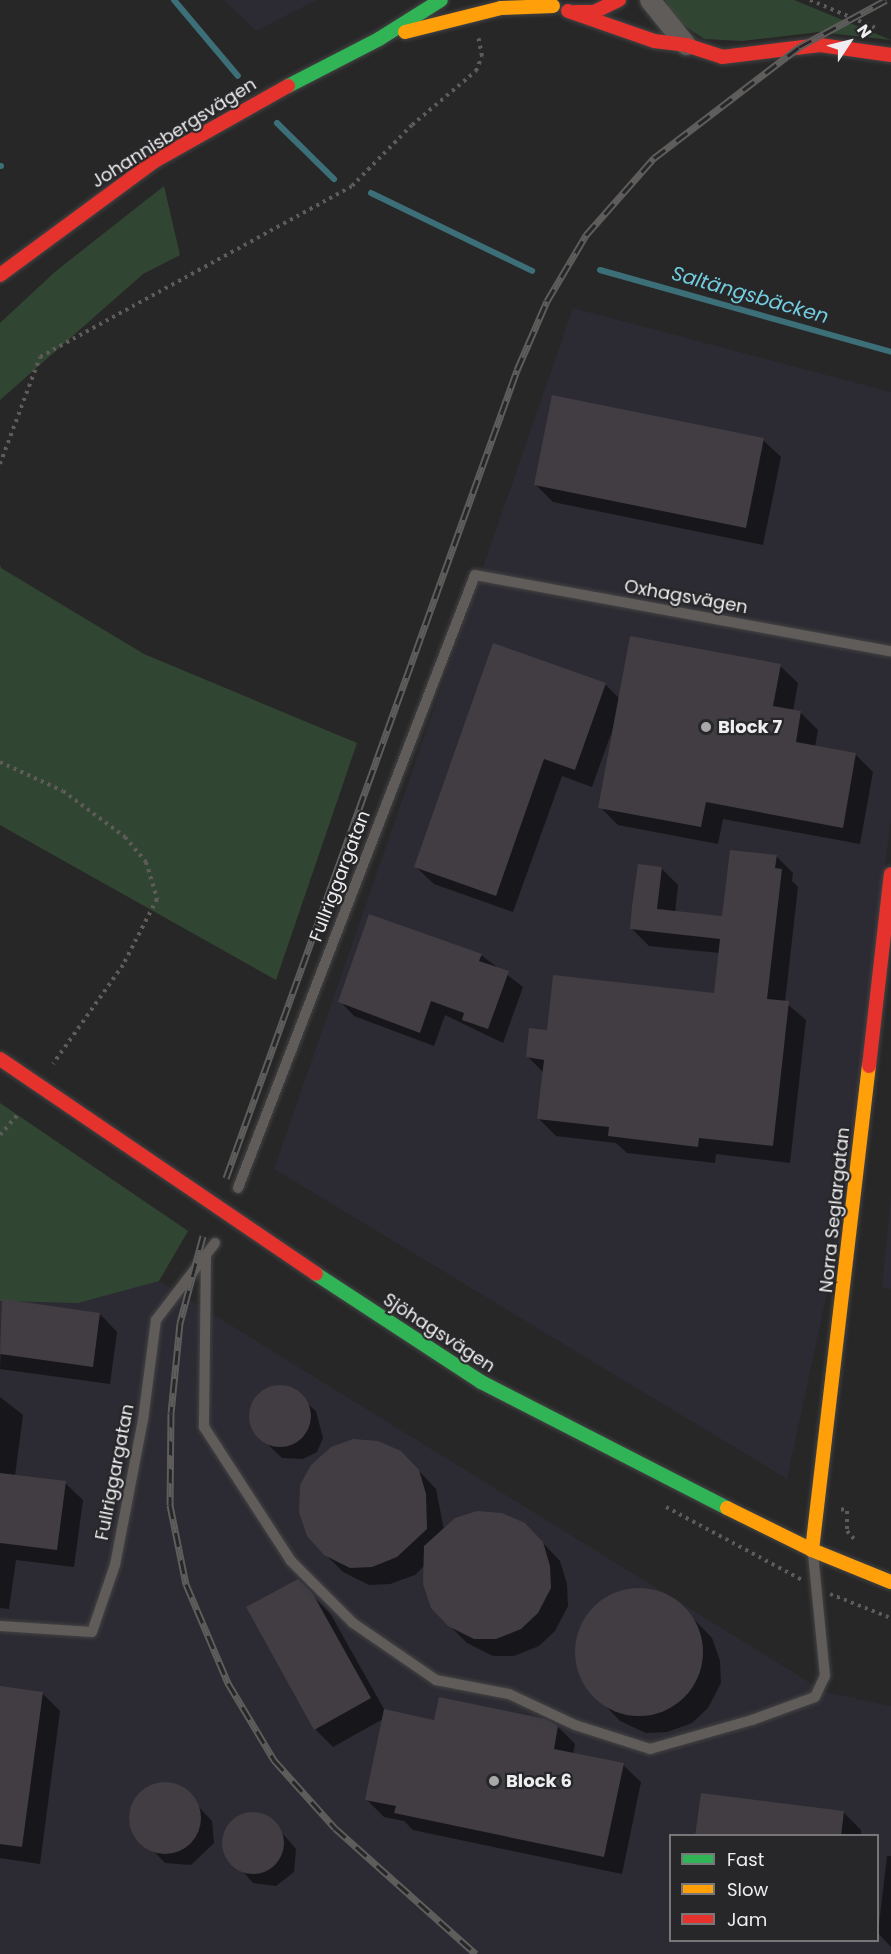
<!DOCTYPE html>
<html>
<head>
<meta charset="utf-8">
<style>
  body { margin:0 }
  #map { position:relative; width:891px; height:1954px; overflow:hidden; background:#272728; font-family:Poppins,sans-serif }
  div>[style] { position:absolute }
  .built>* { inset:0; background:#2c2a32 }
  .green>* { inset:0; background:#314632 }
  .shadow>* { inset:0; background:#0007 }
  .stream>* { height:6px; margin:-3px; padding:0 3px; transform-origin:3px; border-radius:3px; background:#3c6f78 }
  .building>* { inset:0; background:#413d43 }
  .round { border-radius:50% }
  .path>* { height:4px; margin-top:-2px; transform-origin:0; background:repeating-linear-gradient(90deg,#5e5b59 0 3px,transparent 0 7.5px) }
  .roads { filter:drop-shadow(0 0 2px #434344) drop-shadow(0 0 2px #434344) }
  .lane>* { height:10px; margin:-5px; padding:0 5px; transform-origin:5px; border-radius:5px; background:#605c59 }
  .street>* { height:20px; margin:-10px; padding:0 10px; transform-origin:10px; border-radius:10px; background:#605c59 }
  .fast>* { height:14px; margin:-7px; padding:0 7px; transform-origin:7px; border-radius:7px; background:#30b455 }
  .slow>* { height:14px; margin:-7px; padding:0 7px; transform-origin:7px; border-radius:7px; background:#ff9f0a }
  .jam>* { height:14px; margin:-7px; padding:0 7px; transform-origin:7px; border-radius:7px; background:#e5322d }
  .rail>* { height:7px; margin-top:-3.5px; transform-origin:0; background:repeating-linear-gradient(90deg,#272629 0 14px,#5e5d5b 0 28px); box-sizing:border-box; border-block:2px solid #5e5d5b }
  .dots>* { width:16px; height:16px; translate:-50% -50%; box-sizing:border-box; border:3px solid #272629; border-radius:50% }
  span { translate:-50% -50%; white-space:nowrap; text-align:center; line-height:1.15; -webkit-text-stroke:4.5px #272629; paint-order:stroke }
  .street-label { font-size:18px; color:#eeedef }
  .poi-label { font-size:18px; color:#eeedef; font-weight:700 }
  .left { translate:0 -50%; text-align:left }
  .water-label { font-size:20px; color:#72cedf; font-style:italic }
  .legend { position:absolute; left:669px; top:1834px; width:210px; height:108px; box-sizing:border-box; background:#272629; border:2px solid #777678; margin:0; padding:8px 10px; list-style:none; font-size:18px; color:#eeedef }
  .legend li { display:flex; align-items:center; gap:12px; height:30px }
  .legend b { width:30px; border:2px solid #777678 }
  .north { position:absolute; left:819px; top:12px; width:60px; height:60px; -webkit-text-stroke:4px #272629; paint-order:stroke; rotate:55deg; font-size:16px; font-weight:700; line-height:24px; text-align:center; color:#eeedef }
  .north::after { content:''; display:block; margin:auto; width:21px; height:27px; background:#eeedef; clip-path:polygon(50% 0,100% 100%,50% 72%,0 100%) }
</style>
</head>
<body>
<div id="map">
  <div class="built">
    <i style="clip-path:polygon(224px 0,317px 0,256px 31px)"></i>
    <i style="clip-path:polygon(573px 308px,891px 392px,891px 818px,844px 1215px,787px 1479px,274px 1169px)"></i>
    <i style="clip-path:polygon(891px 1195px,891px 1289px,882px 1287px)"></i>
    <i style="clip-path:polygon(evenodd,159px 1281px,825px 1692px,891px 1706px,891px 1954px,0 1954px,0 1296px,159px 1281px,670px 1836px,878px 1836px,878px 1940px,670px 1940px,670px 1836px)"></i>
  </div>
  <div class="green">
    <i style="clip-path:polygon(665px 0,794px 0,891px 40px,819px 32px,742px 41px,704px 39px,675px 19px)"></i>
    <i style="clip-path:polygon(164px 186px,180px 255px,143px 274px,0 400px,0 323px,56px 271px)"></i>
    <i style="clip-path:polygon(0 564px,1px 568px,144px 654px,357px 743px,276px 980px,0 825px)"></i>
    <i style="clip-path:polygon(0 1103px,188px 1231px,159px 1281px,78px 1303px,0 1301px)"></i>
  </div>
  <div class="shadow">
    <i style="clip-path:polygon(763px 440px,781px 457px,763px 545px,553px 502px,536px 485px)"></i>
    <i style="clip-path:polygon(780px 666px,798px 683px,793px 711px,801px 713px,818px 730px,815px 747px,856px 755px,873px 772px,860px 844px,723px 819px,718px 844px,618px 825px,600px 807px,612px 731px,592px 787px,562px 776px,513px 912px,434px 884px,416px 867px,605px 684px,620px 699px)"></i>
    <i style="clip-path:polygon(776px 856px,793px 873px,792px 881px,798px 887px,785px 1002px,806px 1020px,790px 1163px,716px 1154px,715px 1163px,627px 1153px,616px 1143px,556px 1136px,539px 1119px,544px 1073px,528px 1057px,548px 1031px,715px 994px,720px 953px,649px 946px,631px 928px,661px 868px,678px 885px,675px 913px,724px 918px)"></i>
    <i style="clip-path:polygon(481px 955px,523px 987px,503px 1043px,445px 1015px,434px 1046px,354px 1016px,340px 1001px)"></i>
    <i style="clip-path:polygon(3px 1301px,100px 1314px,117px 1332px,110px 1384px,0 1369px)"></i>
    <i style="clip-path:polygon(287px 1387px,316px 1411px,323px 1438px,317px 1452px,303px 1459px,282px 1458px,253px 1430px,250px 1410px,254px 1401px,268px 1389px)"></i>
    <i style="clip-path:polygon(0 1397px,23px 1415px,15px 1476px,65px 1483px,83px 1500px,74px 1567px,16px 1560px,9px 1609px,0 1608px)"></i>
    <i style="clip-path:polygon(419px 1471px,436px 1489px,444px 1530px,543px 1543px,560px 1561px,567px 1584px,568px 1606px,555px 1631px,539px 1646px,514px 1656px,493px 1656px,467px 1643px,449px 1625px,425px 1565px,415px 1575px,390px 1584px,369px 1585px,343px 1572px,325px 1554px)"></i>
    <i style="clip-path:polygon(298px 1581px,330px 1613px,385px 1711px,435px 1722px,558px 1727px,575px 1744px,573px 1754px,623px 1765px,641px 1782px,622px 1874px,413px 1830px,404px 1821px,384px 1817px,366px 1799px,383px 1719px,333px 1747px,315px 1729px)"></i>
    <i style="clip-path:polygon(630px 1589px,655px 1591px,677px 1602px,712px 1638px,720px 1661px,721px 1683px,708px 1708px,692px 1723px,667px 1732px,646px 1733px,620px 1721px,585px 1684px,577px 1661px,578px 1634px,589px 1614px,609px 1597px)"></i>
    <i style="clip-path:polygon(0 1688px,43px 1694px,60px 1711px,40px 1864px,0 1858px)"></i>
    <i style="clip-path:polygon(166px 1783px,180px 1787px,212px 1821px,214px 1843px,191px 1865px,165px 1863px,133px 1829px,130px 1816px,142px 1792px)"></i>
    <i style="clip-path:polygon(257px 1813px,268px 1817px,296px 1849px,294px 1872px,276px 1886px,253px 1883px,225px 1851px,223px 1835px,235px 1820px)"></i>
    <i style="clip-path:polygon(844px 1813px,861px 1830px,861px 1836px,697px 1836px)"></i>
    <i style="clip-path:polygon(887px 1856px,891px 1856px,891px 1947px,878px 1933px)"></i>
  </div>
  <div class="stream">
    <i style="left:174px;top:0;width:99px;rotate:49.9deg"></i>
    <i style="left:277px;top:123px;width:80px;rotate:44.5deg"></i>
    <i style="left:0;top:166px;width:1px"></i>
    <i style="left:371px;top:193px;width:179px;rotate:25.8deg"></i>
    <i style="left:600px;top:270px;width:302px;rotate:15.7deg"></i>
  </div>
  <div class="building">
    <i style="clip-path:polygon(552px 395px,764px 438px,746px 528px,534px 485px)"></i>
    <i style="clip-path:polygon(630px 636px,781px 664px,773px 706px,801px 711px,796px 742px,856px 753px,843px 828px,706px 802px,701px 827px,598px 808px)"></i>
    <i style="clip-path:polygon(493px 643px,606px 683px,575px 770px,544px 759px,496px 896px,414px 867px)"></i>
    <i style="clip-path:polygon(730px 850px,777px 855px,775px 868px,782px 869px,767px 999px,789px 1001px,773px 1146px,699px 1138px,698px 1147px,608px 1136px,609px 1127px,537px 1119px,544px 1060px,526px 1057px,529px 1028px,547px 1030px,553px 975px,714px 993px,720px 939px,630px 929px,632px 906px,638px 864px,662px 867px,657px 909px,722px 916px)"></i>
    <i style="clip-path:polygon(369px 914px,482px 954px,479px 961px,509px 971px,488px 1029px,462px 1020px,464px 1013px,431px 1001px,420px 1033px,338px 1002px)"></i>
    <i style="clip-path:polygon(2px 1299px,100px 1313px,93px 1367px,0 1354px)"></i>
    <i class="round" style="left:249px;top:1385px;width:62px;height:62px"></i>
    <i style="clip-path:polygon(353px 1439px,378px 1441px,401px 1451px,419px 1470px,426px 1494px,427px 1529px,397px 1557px,372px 1567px,350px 1568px,324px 1555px,307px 1536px,299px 1512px,300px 1485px,311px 1465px,331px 1447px)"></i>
    <i style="clip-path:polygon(0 1473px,66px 1481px,57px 1550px,0 1543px)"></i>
    <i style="clip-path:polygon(477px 1511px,502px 1513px,525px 1523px,543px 1542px,550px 1566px,551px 1588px,538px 1613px,521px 1629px,496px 1639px,474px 1639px,448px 1626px,431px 1608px,423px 1584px,424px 1546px,455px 1518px)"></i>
    <i style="clip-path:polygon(298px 1579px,313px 1594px,371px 1698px,314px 1730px,246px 1607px)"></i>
    <i class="round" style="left:575px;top:1588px;width:128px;height:128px"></i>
    <i style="clip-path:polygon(0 1686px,43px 1692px,22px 1847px,0 1844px)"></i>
    <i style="clip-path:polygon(439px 1697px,545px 1719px,558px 1726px,554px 1749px,624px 1763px,604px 1857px,394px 1813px,396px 1806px,365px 1800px,384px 1709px,434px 1720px)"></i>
    <i class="round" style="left:129px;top:1782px;width:72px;height:72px"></i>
    <i style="clip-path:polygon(701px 1793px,844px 1811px,841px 1836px,695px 1836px)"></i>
    <i class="round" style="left:222px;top:1812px;width:62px;height:62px"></i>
  </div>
  <div class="path">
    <i style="left:810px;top:0;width:72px;rotate:23deg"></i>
    <i style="left:0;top:464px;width:114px;rotate:-69.5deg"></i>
    <i style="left:40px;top:357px;width:356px;rotate:-28.7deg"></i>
    <i style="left:352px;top:186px;width:86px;rotate:-45.5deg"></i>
    <i style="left:412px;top:125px;width:84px;rotate:-40.2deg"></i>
    <i style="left:476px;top:71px;width:16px;rotate:-68deg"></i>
    <i style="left:482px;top:56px;width:20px;rotate:-101deg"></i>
    <i style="left:0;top:762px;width:69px;rotate:24.7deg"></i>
    <i style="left:63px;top:791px;width:77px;rotate:36.6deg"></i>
    <i style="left:125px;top:837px;width:33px;rotate:50deg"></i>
    <i style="left:146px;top:862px;width:39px;rotate:73deg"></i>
    <i style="left:157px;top:899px;width:74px;rotate:117.3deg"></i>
    <i style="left:123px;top:965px;width:121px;rotate:125.3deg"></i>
    <i style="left:0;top:1135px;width:29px;rotate:-49deg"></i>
    <i style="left:666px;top:1507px;width:154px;rotate:28.2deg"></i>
    <i style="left:841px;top:1509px;width:6px;rotate:18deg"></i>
    <i style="left:847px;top:1511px;width:20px;rotate:90deg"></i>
    <i style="left:847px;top:1531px;width:13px;rotate:48deg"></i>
    <i style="left:830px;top:1594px;width:66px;rotate:21.5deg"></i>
  </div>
  <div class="roads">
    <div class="lane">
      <i style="left:238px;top:1188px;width:657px;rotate:-68.86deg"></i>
      <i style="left:475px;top:575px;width:423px;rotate:10.4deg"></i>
      <i style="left:206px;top:1256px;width:171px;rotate:90.7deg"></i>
      <i style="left:204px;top:1427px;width:160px;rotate:57deg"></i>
      <i style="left:291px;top:1561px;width:88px;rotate:45deg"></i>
      <i style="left:353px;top:1623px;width:101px;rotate:34.5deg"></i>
      <i style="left:436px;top:1680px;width:74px;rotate:10.9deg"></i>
      <i style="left:509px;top:1694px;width:73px;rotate:25.2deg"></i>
      <i style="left:575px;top:1725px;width:79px;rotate:17.7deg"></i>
      <i style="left:650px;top:1749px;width:106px;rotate:-15.9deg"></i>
      <i style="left:752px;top:1720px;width:67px;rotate:-20.1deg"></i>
      <i style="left:815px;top:1697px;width:23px;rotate:-65deg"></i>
      <i style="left:825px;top:1676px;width:124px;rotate:-95.6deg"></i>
      <i style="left:0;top:1626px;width:92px;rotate:3.7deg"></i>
      <i style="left:92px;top:1632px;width:71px;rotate:-71.1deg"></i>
      <i style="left:115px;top:1565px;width:148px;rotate:-79.1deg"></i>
      <i style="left:143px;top:1420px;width:101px;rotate:-82.6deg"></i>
      <i style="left:156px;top:1320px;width:97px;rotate:-52.5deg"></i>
    </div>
    <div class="street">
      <i style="left:650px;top:0;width:58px;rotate:51.3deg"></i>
    </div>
    <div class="fast">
      <i style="left:288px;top:86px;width:102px;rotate:-27.3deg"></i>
      <i style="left:379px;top:39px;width:73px;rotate:-32.2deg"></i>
      <i style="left:316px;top:1274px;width:197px;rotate:33.2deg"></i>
      <i style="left:481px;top:1382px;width:276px;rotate:27.1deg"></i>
    </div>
    <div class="slow">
      <i style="left:405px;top:32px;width:99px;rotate:-14deg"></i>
      <i style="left:501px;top:8px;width:52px;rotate:-2.2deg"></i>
      <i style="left:727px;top:1508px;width:95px;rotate:26.3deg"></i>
      <i style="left:812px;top:1550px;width:85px;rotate:22.1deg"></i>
      <i style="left:812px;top:1550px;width:487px;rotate:-83.3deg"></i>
    </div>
    <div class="jam">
      <i style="left:568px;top:11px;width:91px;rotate:19.2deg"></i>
      <i style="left:654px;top:41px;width:32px;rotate:7deg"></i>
      <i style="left:686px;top:45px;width:38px;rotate:18deg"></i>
      <i style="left:722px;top:57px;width:99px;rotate:-7deg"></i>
      <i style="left:820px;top:45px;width:72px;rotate:8deg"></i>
      <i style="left:576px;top:12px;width:18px"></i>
      <i style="left:594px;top:12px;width:28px;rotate:-26deg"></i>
      <i style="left:0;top:275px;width:190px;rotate:-36.4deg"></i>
      <i style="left:153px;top:162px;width:155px;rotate:-29.4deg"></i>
      <i style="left:0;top:1059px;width:382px;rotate:34.2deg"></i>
      <i style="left:869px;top:1066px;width:193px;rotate:-83.5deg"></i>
    </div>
  </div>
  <div class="rail">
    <i style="left:226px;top:1178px;width:859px;rotate:-70.19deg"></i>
    <i style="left:517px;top:370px;width:75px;rotate:-66.5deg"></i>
    <i style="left:547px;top:301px;width:77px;rotate:-59.4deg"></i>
    <i style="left:586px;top:235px;width:103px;rotate:-48.6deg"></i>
    <i style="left:654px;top:158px;width:183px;rotate:-37.4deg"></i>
    <i style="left:799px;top:47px;width:99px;rotate:-28.4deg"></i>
    <i style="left:203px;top:1236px;width:90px;rotate:104.8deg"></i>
    <i style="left:180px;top:1323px;width:90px;rotate:95.7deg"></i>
    <i style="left:171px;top:1413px;width:92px;rotate:90.6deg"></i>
    <i style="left:170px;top:1505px;width:81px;rotate:78.6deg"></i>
    <i style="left:186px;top:1584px;width:108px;rotate:67deg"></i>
    <i style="left:228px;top:1683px;width:90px;rotate:59.1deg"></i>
    <i style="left:274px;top:1760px;width:91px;rotate:48.1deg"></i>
    <i style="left:335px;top:1828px;width:189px;rotate:41.8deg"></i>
  </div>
  <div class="dots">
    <i style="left:706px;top:727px;background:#a8a8a9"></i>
    <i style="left:494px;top:1781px;background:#a8a8a9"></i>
  </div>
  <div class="street-label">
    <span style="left:174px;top:133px;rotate:-32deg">Johannisbergsvägen</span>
    <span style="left:686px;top:597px;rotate:10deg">Oxhagsvägen</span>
    <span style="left:340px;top:876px;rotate:-69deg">Fullriggargatan</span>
    <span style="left:835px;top:1210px;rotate:-84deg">Norra Seglargatan</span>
    <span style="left:439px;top:1333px;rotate:33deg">Sjöhagsvägen</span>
    <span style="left:115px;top:1472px;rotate:-79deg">Fullriggargatan</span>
  </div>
  <div class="poi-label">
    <span class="left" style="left:718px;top:727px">Block 7</span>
    <span class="left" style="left:506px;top:1781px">Block 6</span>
  </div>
  <div class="water-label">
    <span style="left:750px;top:295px;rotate:16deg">Saltängsbäcken</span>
  </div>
  <ul class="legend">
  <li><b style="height:8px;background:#30b455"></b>Fast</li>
  <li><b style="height:8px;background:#ff9f0a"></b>Slow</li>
  <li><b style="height:8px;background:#e5322d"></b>Jam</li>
  </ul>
  <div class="north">N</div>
</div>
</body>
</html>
